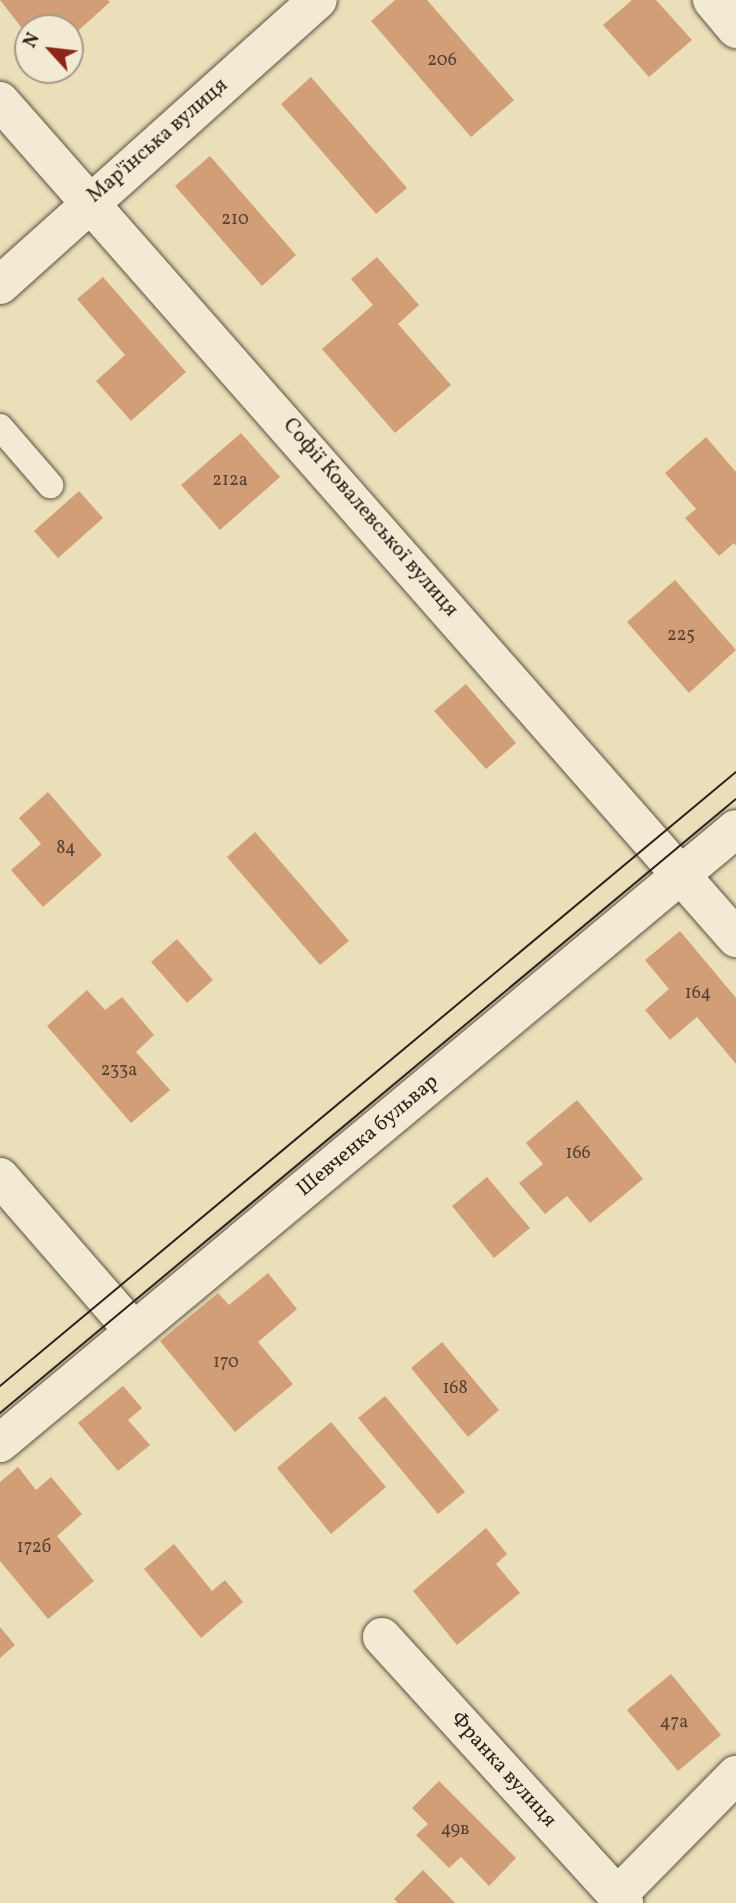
<!DOCTYPE html>
<html>
<head>
<meta charset="utf-8">
<style>
  body { margin:0 }
  #map { position:relative; width:736px; height:1903px; overflow:hidden; background:#ebdfb9; font-family:Vollkorn,serif }
  div>[style] { position:absolute }
  .building>* { inset:0; background:#d29e77 }
  .roads { filter:drop-shadow(0 0 2px #5d5144) drop-shadow(0 0 2px #5d5144) }
  .lane>* { height:26px; margin:-13px; padding:0 13px; transform-origin:13px; border-radius:13px; background:#f2ead2 }
  .street>* { height:38px; margin:-19px; padding:0 19px; transform-origin:19px; border-radius:19px; background:#f2ead2 }
  .secondary>* { height:38px; margin:-19px; padding:0 19px; transform-origin:19px; border-radius:19px; background:#f2ead2 }
  .tram>* { height:2px; margin:-1px; padding:0 1px; transform-origin:1px; border-radius:1px; background:#2e221d }
  span { translate:-50% -50%; white-space:nowrap; text-align:center; line-height:1.15; -webkit-text-stroke:7px #f2ead2; paint-order:stroke }
  .number-label { font-size:18px; color:#574134 }
  .number-label span { -webkit-text-stroke-width:0 }
  .street-label { font-size:21px; color:#2e221d }
  .north { position:absolute; left:14px; top:14px; width:70px; height:70px; box-sizing:border-box; background:#f2ead2; border:2px solid #a49a8a; border-radius:50%; rotate:297deg; font-size:19px; font-weight:700; line-height:28px; text-align:center; color:#2e221d }
  .north::after { content:''; display:block; margin:auto; width:24px; height:32px; background:#8f2418; clip-path:polygon(50% 0,100% 100%,50% 72%,0 100%) }
</style>
</head>
<body>
<div id="map">
  <div class="building">
    <i style="clip-path:polygon(0 0,108px 0,110px 2px,70px 38px,70px 28px,28px 28px,28px 36px)"></i>
    <i style="clip-path:polygon(395px 0,427px 0,514px 100px,471px 137px,371px 21px)"></i>
    <i style="clip-path:polygon(632px 0,656px 0,692px 40px,649px 77px,603px 25px)"></i>
    <i style="clip-path:polygon(311px 77px,407px 188px,376px 214px,281px 104px)"></i>
    <i style="clip-path:polygon(210px 156px,296px 255px,262px 286px,175px 186px)"></i>
    <i style="clip-path:polygon(377px 257px,419px 305px,398px 324px,451px 385px,395px 433px,322px 349px,373px 305px,351px 279px)"></i>
    <i style="clip-path:polygon(103px 277px,186px 372px,131px 421px,96px 381px,125px 355px,77px 299px)"></i>
    <i style="clip-path:polygon(241px 433px,280px 477px,220px 530px,181px 485px)"></i>
    <i style="clip-path:polygon(706px 437px,736px 472px,736px 546px,734px 543px,719px 556px,685px 518px,696px 509px,665px 473px)"></i>
    <i style="clip-path:polygon(79px 491px,103px 518px,58px 558px,34px 531px)"></i>
    <i style="clip-path:polygon(675px 580px,736px 650px,689px 693px,627px 622px)"></i>
    <i style="clip-path:polygon(466px 684px,516px 743px,486px 769px,434px 711px)"></i>
    <i style="clip-path:polygon(48px 792px,102px 855px,43px 907px,11px 870px,41px 844px,19px 818px)"></i>
    <i style="clip-path:polygon(255px 832px,349px 941px,320px 965px,227px 857px)"></i>
    <i style="clip-path:polygon(680px 931px,736px 998px,736px 1064px,697px 1017px,670px 1040px,645px 1010px,669px 989px,645px 960px)"></i>
    <i style="clip-path:polygon(177px 939px,213px 980px,187px 1003px,151px 962px)"></i>
    <i style="clip-path:polygon(87px 990px,105px 1010px,122px 997px,154px 1035px,136px 1052px,170px 1090px,131px 1123px,47px 1026px)"></i>
    <i style="clip-path:polygon(577px 1100px,643px 1179px,590px 1223px,567px 1196px,545px 1214px,519px 1183px,543px 1164px,526px 1143px)"></i>
    <i style="clip-path:polygon(487px 1177px,530px 1228px,494px 1258px,452px 1206px)"></i>
    <i style="clip-path:polygon(268px 1273px,297px 1309px,258px 1342px,293px 1384px,235px 1432px,160px 1341px,218px 1293px,229px 1305px)"></i>
    <i style="clip-path:polygon(442px 1342px,499px 1410px,468px 1437px,411px 1368px)"></i>
    <i style="clip-path:polygon(123px 1386px,142px 1408px,128px 1420px,150px 1445px,118px 1471px,78px 1423px)"></i>
    <i style="clip-path:polygon(385px 1396px,465px 1492px,438px 1514px,358px 1418px)"></i>
    <i style="clip-path:polygon(331px 1422px,386px 1487px,331px 1534px,277px 1468px)"></i>
    <i style="clip-path:polygon(18px 1467px,36px 1490px,51px 1477px,82px 1514px,57px 1536px,94px 1581px,48px 1619px,0 1561px,0 1482px)"></i>
    <i style="clip-path:polygon(486px 1528px,507px 1554px,496px 1564px,520px 1593px,457px 1645px,413px 1591px)"></i>
    <i style="clip-path:polygon(174px 1544px,212px 1591px,225px 1580px,243px 1602px,201px 1638px,144px 1569px)"></i>
    <i style="clip-path:polygon(0 1627px,15px 1645px,0 1658px)"></i>
    <i style="clip-path:polygon(671px 1674px,721px 1735px,678px 1771px,627px 1710px)"></i>
    <i style="clip-path:polygon(439px 1781px,516px 1858px,489px 1886px,461px 1857px,449px 1868px,416px 1835px,428px 1824px,412px 1808px)"></i>
    <i style="clip-path:polygon(423px 1870px,455px 1903px,398px 1903px,394px 1899px)"></i>
  </div>
  <div class="roads">
    <div class="lane">
      <i style="left:0;top:427px;width:77px;rotate:49.2deg"></i>
    </div>
    <div class="street">
      <i style="left:712px;top:0;width:38px;rotate:50deg"></i>
      <i style="left:0;top:101px;width:1115px;rotate:48.67deg"></i>
      <i style="left:0;top:1177px;width:204px;rotate:49deg"></i>
      <i style="left:0;top:1443px;width:958px;rotate:-39.84deg"></i>
      <i style="left:382px;top:1637px;width:360px;rotate:47.7deg"></i>
      <i style="left:617px;top:1896px;width:170px;rotate:-45.5deg"></i>
    </div>
    <div class="secondary">
      <i style="left:0;top:285px;width:427px;rotate:-41.9deg"></i>
    </div>
  </div>
  <div class="tram">
    <i style="left:0;top:1386px;width:958px;rotate:-39.84deg"></i>
    <i style="left:0;top:1413px;width:958px;rotate:-39.84deg"></i>
  </div>
  <div class="number-label">
    <span style="left:442px;top:61px">206</span>
    <span style="left:235px;top:220px">210</span>
    <span style="left:230px;top:481px">212а</span>
    <span style="left:681px;top:636px">225</span>
    <span style="left:66px;top:849px">84</span>
    <span style="left:698px;top:994px">164</span>
    <span style="left:119px;top:1071px">233а</span>
    <span style="left:578px;top:1154px">166</span>
    <span style="left:226px;top:1363px">170</span>
    <span style="left:455px;top:1389px">168</span>
    <span style="left:34px;top:1548px">172б</span>
    <span style="left:674px;top:1723px">47а</span>
    <span style="left:455px;top:1830px">49в</span>
  </div>
  <div class="street-label">
    <span style="left:158px;top:141px;rotate:-41deg">Мар'їнська вулиця</span>
    <span style="left:370px;top:518px;rotate:49deg">Софії Ковалевської вулиця</span>
    <span style="left:368px;top:1136px;rotate:-40deg">Шевченка бульвар</span>
    <span style="left:503px;top:1770px;rotate:48deg">Франка вулиця</span>
  </div>
  <div class="north">N</div>
</div>
</body>
</html>
